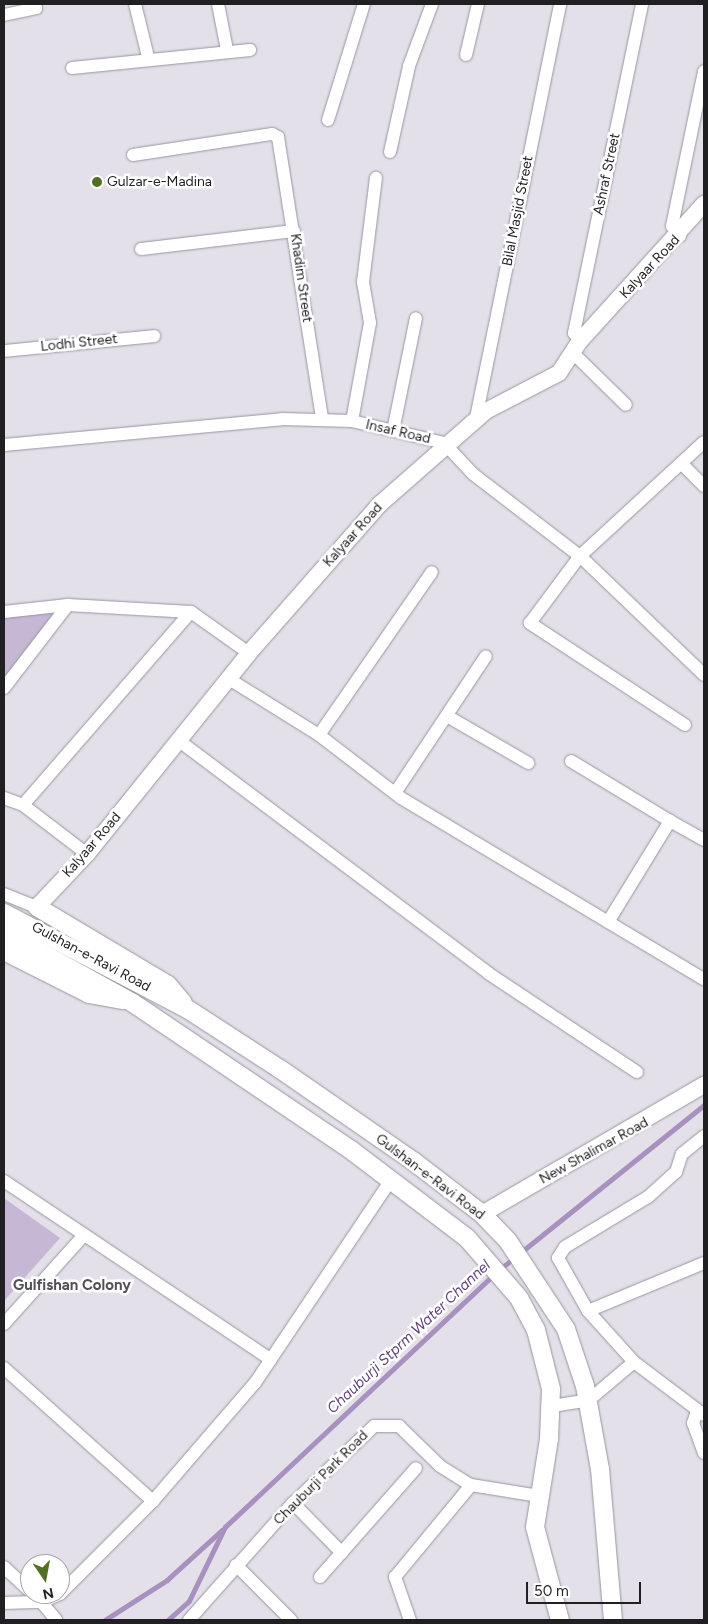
<!DOCTYPE html>
<html>
<head>
<meta charset="utf-8">
<style>
  body { margin:0 }
  #map { position:relative; width:708px; height:1624px; overflow:hidden; background:#e4e0e9; font-family:Figtree,sans-serif }
  div>[style] { position:absolute }
  .green>* { inset:0; background:#c6b8d5 }
  .stream>* { height:4.5px; margin:-2.25px; padding:0 2.25px; transform-origin:2.25px; border-radius:2.25px; background:#a891bf }
  .roads { filter:drop-shadow(0 0 1px #99959e) drop-shadow(0 0 1px #99959e) }
  .minor>* { height:12px; margin:-6px; padding:0 6px; transform-origin:6px; border-radius:6px; background:#fff }
  .tertiary>* { height:16px; margin:-8px; padding:0 8px; transform-origin:8px; border-radius:8px; background:#fff }
  .secondary>* { height:18px; margin:-9px; padding:0 9px; transform-origin:9px; border-radius:9px; background:#fff }
  .dots>* { width:14px; height:14px; translate:-50% -50%; box-sizing:border-box; border:2px solid #fff; border-radius:50% }
  span { translate:-50% -50%; white-space:nowrap; text-align:center; line-height:1.15; -webkit-text-stroke:5px #fff; paint-order:stroke }
  .street-label { font-size:14px; color:#201f22 }
  .poi-label { font-size:14px; color:#201f22 }
  .left { translate:0 -50%; text-align:left }
  .neighbourhood-label { font-size:15px; color:#545057; font-weight:700 }
  .water-label { font-size:15px; color:#62427e; font-style:italic }
  .frame { position:absolute; inset:0; border:5px solid #201f22; pointer-events:none }
  .north { position:absolute; left:20px; top:1554px; width:50px; height:50px; box-sizing:border-box; background:#fff; border:1px solid #a6a5a7; border-radius:50%; rotate:168deg; font-size:14px; font-weight:700; line-height:20px; text-align:center; color:#201f22 }
  .north::after { content:''; display:block; margin:auto; width:18px; height:22px; background:#536f23; clip-path:polygon(50% 0,100% 100%,50% 72%,0 100%) }
  .scale { position:absolute; left:526px; top:1582px; width:115px; height:22px; box-sizing:border-box; border:2px solid #201f22; border-top:0; padding-left:6px; font-size:15px; line-height:18px; white-space:nowrap; color:#201f22; -webkit-text-stroke:4px #fff; paint-order:stroke }
</style>
</head>
<body>
<div id="map">
  <div class="green">
    <i style="clip-path:polygon(68px 605px,4px 688px,4px 612px)"></i>
    <i style="clip-path:polygon(4px 1198px,60px 1238px,4px 1301px)"></i>
  </div>
  <div class="stream">
    <i style="left:520px;top:1253px;width:236px;rotate:-38.8deg"></i>
    <i style="left:499px;top:1270px;width:19px;rotate:-39deg"></i>
    <i style="left:105px;top:1620px;width:74px;rotate:-32.8deg"></i>
    <i style="left:167px;top:1580px;width:74px;rotate:-42.3deg"></i>
    <i style="left:168px;top:1620px;width:28px;rotate:-42deg"></i>
    <i style="left:189px;top:1601px;width:82px;rotate:-64.1deg"></i>
    <i style="left:225px;top:1527px;width:368px;rotate:-43.2deg"></i>
  </div>
  <div class="roads">
    <div class="minor">
      <i style="left:135px;top:4px;width:55px;rotate:76.2deg"></i>
      <i style="left:218px;top:4px;width:47px;rotate:78.9deg"></i>
      <i style="left:4px;top:15px;width:33px;rotate:-12deg"></i>
      <i style="left:466px;top:55px;width:52px;rotate:-76.8deg"></i>
      <i style="left:72px;top:68px;width:179px;rotate:-5.8deg"></i>
      <i style="left:328px;top:120px;width:121px;rotate:-72.8deg"></i>
      <i style="left:390px;top:152px;width:88px;rotate:-77.5deg"></i>
      <i style="left:409px;top:66px;width:66px;rotate:-69.6deg"></i>
      <i style="left:133px;top:155px;width:141px;rotate:-8.6deg"></i>
      <i style="left:272px;top:134px;width:7px;rotate:27deg"></i>
      <i style="left:278px;top:137px;width:285px;rotate:81.1deg"></i>
      <i style="left:680px;top:236px;width:13px;rotate:-129deg"></i>
      <i style="left:672px;top:226px;width:158px;rotate:-78.3deg"></i>
      <i style="left:141px;top:249px;width:154px;rotate:-6.7deg"></i>
      <i style="left:580px;top:341px;width:10px;rotate:-127deg"></i>
      <i style="left:574px;top:333px;width:336px;rotate:-78.3deg"></i>
      <i style="left:4px;top:351px;width:151px;rotate:-5.7deg"></i>
      <i style="left:573px;top:353px;width:74px;rotate:44.5deg"></i>
      <i style="left:476px;top:418px;width:422px;rotate:-78.5deg"></i>
      <i style="left:352px;top:421px;width:100px;rotate:-79.6deg"></i>
      <i style="left:370px;top:323px;width:42px;rotate:-99.7deg"></i>
      <i style="left:363px;top:282px;width:105px;rotate:-82.9deg"></i>
      <i style="left:393px;top:431px;width:115px;rotate:-78.5deg"></i>
      <i style="left:4px;top:445px;width:279px;rotate:-5.3deg"></i>
      <i style="left:282px;top:419px;width:70px;rotate:1.6deg"></i>
      <i style="left:352px;top:421px;width:95px;rotate:13.4deg"></i>
      <i style="left:444px;top:443px;width:42px;rotate:46.9deg"></i>
      <i style="left:473px;top:474px;width:135px;rotate:37.5deg"></i>
      <i style="left:580px;top:556px;width:172px;rotate:43.8deg"></i>
      <i style="left:683px;top:465px;width:30px;rotate:45deg"></i>
      <i style="left:4px;top:612px;width:64px;rotate:-6.2deg"></i>
      <i style="left:68px;top:605px;width:123px;rotate:3.3deg"></i>
      <i style="left:191px;top:612px;width:71px;rotate:35.3deg"></i>
      <i style="left:229px;top:679px;width:106px;rotate:31.9deg"></i>
      <i style="left:319px;top:735px;width:103px;rotate:37.5deg"></i>
      <i style="left:401px;top:798px;width:353px;rotate:30.9deg"></i>
      <i style="left:4px;top:688px;width:105px;rotate:-52.4deg"></i>
      <i style="left:447px;top:716px;width:94px;rotate:30.1deg"></i>
      <i style="left:685px;top:725px;width:186px;rotate:-146.7deg"></i>
      <i style="left:530px;top:623px;width:84px;rotate:-53.3deg"></i>
      <i style="left:580px;top:556px;width:168px;rotate:-42.6deg"></i>
      <i style="left:319px;top:735px;width:198px;rotate:-55.3deg"></i>
      <i style="left:178px;top:740px;width:388px;rotate:36.9deg"></i>
      <i style="left:488px;top:973px;width:179px;rotate:33.6deg"></i>
      <i style="left:571px;top:761px;width:116px;rotate:31.2deg"></i>
      <i style="left:395px;top:793px;width:164px;rotate:-56.4deg"></i>
      <i style="left:4px;top:798px;width:20px;rotate:20deg"></i>
      <i style="left:23px;top:805px;width:256px;rotate:-49deg"></i>
      <i style="left:23px;top:805px;width:81px;rotate:37.4deg"></i>
      <i style="left:4px;top:894px;width:35px;rotate:22deg"></i>
      <i style="left:608px;top:922px;width:119px;rotate:-58.5deg"></i>
      <i style="left:670px;top:821px;width:39px;rotate:29deg"></i>
      <i style="left:4px;top:1181px;width:321px;rotate:33.8deg"></i>
      <i style="left:588px;top:1311px;width:126px;rotate:-22.5deg"></i>
      <i style="left:4px;top:1324px;width:120px;rotate:-48deg"></i>
      <i style="left:634px;top:1362px;width:69px;rotate:-132deg"></i>
      <i style="left:588px;top:1311px;width:61px;rotate:-119.5deg"></i>
      <i style="left:558px;top:1258px;width:13px;rotate:-58deg"></i>
      <i style="left:565px;top:1247px;width:97px;rotate:-31.1deg"></i>
      <i style="left:648px;top:1197px;width:38px;rotate:-42deg"></i>
      <i style="left:676px;top:1172px;width:19px;rotate:-72deg"></i>
      <i style="left:682px;top:1154px;width:28px;rotate:-39deg"></i>
      <i style="left:4px;top:1368px;width:200px;rotate:41.8deg"></i>
      <i style="left:552px;top:1406px;width:37px;rotate:-9deg"></i>
      <i style="left:589px;top:1400px;width:59px;rotate:-40.2deg"></i>
      <i style="left:634px;top:1362px;width:88px;rotate:37.1deg"></i>
      <i style="left:697px;top:1411px;width:13px;rotate:108deg"></i>
      <i style="left:693px;top:1423px;width:32px;rotate:70deg"></i>
      <i style="left:293px;top:1503px;width:70px;rotate:45.6deg"></i>
      <i style="left:236px;top:1565px;width:78px;rotate:45deg"></i>
      <i style="left:4px;top:1567px;width:35px;rotate:43deg"></i>
      <i style="left:320px;top:1577px;width:145px;rotate:-48.6deg"></i>
      <i style="left:60px;top:1594px;width:132px;rotate:-45deg"></i>
      <i style="left:153px;top:1501px;width:156px;rotate:-49.2deg"></i>
      <i style="left:255px;top:1383px;width:244px;rotate:-56.2deg"></i>
      <i style="left:37px;top:1597px;width:30px;rotate:50deg"></i>
      <i style="left:4px;top:1603px;width:38px;rotate:-2deg"></i>
      <i style="left:42px;top:1602px;width:20px;rotate:-24deg"></i>
      <i style="left:189px;top:1620px;width:157px;rotate:-48.4deg"></i>
      <i style="left:293px;top:1503px;width:112px;rotate:-43.5deg"></i>
      <i style="left:374px;top:1426px;width:25px"></i>
      <i style="left:399px;top:1426px;width:57px;rotate:44.3deg"></i>
      <i style="left:440px;top:1466px;width:36px;rotate:32deg"></i>
      <i style="left:410px;top:1620px;width:46px;rotate:-109.2deg"></i>
      <i style="left:395px;top:1577px;width:119px;rotate:-50.4deg"></i>
      <i style="left:471px;top:1485px;width:69px;rotate:9.2deg"></i>
    </div>
    <div class="tertiary">
      <i style="left:37px;top:907px;width:73px;rotate:-46.7deg"></i>
      <i style="left:87px;top:854px;width:258px;rotate:-51.1deg"></i>
      <i style="left:249px;top:653px;width:198px;rotate:-48.7deg"></i>
      <i style="left:380px;top:504px;width:141px;rotate:-41.3deg"></i>
      <i style="left:486px;top:411px;width:82px;rotate:-27.5deg"></i>
      <i style="left:559px;top:373px;width:38px;rotate:-57deg"></i>
      <i style="left:580px;top:341px;width:185px;rotate:-47.9deg"></i>
      <i style="left:482px;top:1214px;width:257px;rotate:-30.2deg"></i>
    </div>
    <div class="secondary">
      <i style="left:37px;top:907px;width:152px;rotate:30.8deg"></i>
      <i style="left:168px;top:985px;width:23px;rotate:50deg"></i>
      <i style="left:4px;top:913px;width:209px;rotate:27.7deg"></i>
      <i style="left:189px;top:1010px;width:108px;rotate:33deg"></i>
      <i style="left:280px;top:1069px;width:162px;rotate:34.7deg"></i>
      <i style="left:413px;top:1161px;width:87px;rotate:37.5deg"></i>
      <i style="left:482px;top:1214px;width:37px;rotate:46deg"></i>
      <i style="left:508px;top:1241px;width:105px;rotate:56.6deg"></i>
      <i style="left:566px;top:1329px;width:60px;rotate:71.6deg"></i>
      <i style="left:585px;top:1386px;width:84px;rotate:79.8deg"></i>
      <i style="left:600px;top:1469px;width:152px;rotate:85.1deg"></i>
      <i style="left:4px;top:932px;width:147px;rotate:28.8deg"></i>
      <i style="left:133px;top:1003px;width:263px;rotate:34deg"></i>
      <i style="left:351px;top:1150px;width:146px;rotate:37.2deg"></i>
      <i style="left:467px;top:1238px;width:79px;rotate:49.1deg"></i>
      <i style="left:519px;top:1298px;width:36px;rotate:62deg"></i>
      <i style="left:536px;top:1330px;width:61px;rotate:75.7deg"></i>
      <i style="left:551px;top:1389px;width:50px;rotate:92.3deg"></i>
      <i style="left:549px;top:1439px;width:89px;rotate:99deg"></i>
      <i style="left:535px;top:1527px;width:96px;rotate:75deg"></i>
      <i style="left:4px;top:951px;width:95px;rotate:26.8deg"></i>
      <i style="left:89px;top:994px;width:35px;rotate:10deg"></i>
    </div>
  </div>
  <div class="dots">
    <i style="left:97px;top:182px;background:#536f23"></i>
  </div>
  <div class="street-label">
    <span style="left:607px;top:174px;rotate:-78deg">Ashraf Street</span>
    <span style="left:518px;top:211px;rotate:-79deg">Bilal Masjid Street</span>
    <span style="left:650px;top:267px;rotate:-47deg">Kalyaar Road</span>
    <span style="left:301px;top:278px;rotate:82deg">Khadim Street</span>
    <span style="left:79px;top:343px;rotate:-6deg">Lodhi Street</span>
    <span style="left:398px;top:432px;rotate:13deg">Insaf Road</span>
    <span style="left:353px;top:535px;rotate:-48deg">Kalyaar Road</span>
    <span style="left:92px;top:845px;rotate:-49deg">Kalyaar Road</span>
    <span style="left:91px;top:957px;rotate:28deg">Gulshan-e-Ravi Road</span>
    <span style="left:594px;top:1151px;rotate:-29deg">New Shalimar Road</span>
    <span style="left:430px;top:1177px;rotate:37deg">Gulshan-e-Ravi Road</span>
    <span style="left:321px;top:1478px;rotate:-45deg">Chauburji Park Road</span>
  </div>
  <div class="poi-label">
    <span class="left" style="left:107px;top:182px">Gulzar-e-Madina</span>
  </div>
  <div class="neighbourhood-label">
    <span style="left:72px;top:1286px">Gulfishan Colony</span>
  </div>
  <div class="water-label">
    <span style="left:409px;top:1337px;rotate:-43deg">Chauburji Stprm Water Channel</span>
  </div>
  <div class="frame"></div>
  <div class="north">N</div>
  <div class="scale">50 m</div>
</div>
</body>
</html>
